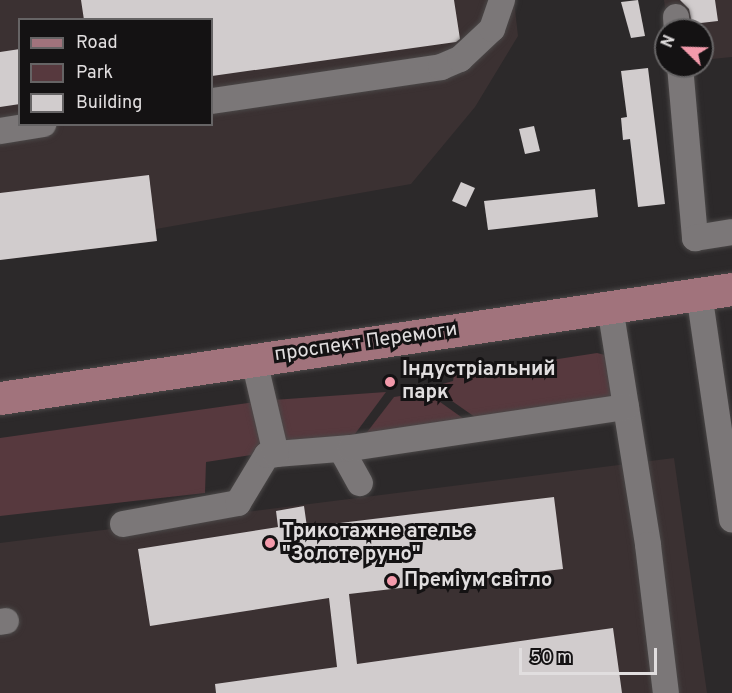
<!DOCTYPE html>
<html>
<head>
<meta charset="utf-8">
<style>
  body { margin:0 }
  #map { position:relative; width:732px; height:693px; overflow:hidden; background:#2c292a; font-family:Overpass,sans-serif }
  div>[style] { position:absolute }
  .built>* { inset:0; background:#3b3132 }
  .green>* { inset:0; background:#57393e }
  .building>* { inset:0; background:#d1cccd }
  .roads { filter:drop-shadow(0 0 2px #4a4747) drop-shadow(0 0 2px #4a4747) }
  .minor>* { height:26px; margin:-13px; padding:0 13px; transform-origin:13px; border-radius:13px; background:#7b7778 }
  .major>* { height:33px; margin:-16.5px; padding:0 16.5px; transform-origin:16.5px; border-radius:16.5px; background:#a1737c }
  .dots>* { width:16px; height:16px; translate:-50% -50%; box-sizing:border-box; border:3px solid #141213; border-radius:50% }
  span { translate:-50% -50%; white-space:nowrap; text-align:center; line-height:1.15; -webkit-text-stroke:6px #141213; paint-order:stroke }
  .street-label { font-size:20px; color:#e1dedf }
  .poi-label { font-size:20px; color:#e1dedf; font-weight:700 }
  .left { translate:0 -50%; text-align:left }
  .legend { position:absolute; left:18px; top:18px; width:195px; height:108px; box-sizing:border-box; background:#141213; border:2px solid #666465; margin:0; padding:8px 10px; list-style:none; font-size:18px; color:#e1dedf }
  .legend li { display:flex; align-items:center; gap:12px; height:30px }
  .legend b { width:30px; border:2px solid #666465 }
  .north { position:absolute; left:654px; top:18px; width:60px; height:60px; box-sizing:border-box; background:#141213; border:2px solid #666465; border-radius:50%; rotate:293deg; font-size:16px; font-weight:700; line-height:24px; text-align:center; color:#e1dedf }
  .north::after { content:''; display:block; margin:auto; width:21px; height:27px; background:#f39aab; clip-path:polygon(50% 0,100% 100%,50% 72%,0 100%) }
  .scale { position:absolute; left:519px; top:648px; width:138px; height:27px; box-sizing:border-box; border:3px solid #e1dedf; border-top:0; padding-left:8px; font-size:18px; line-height:21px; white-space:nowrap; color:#e1dedf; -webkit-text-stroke:4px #141213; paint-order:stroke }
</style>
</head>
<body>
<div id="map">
  <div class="built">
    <i style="clip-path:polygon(evenodd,0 0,514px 0,518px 36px,475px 107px,411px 184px,156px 229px,157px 241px,0 260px,0 0,20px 20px,212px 20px,212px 124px,20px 124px,20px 20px)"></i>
    <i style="clip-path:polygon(664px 0,732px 0,732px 57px,702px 60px,702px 30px,668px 30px)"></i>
    <i style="clip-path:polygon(674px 458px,707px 693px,0 693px,0 543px)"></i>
  </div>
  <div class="green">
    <i style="clip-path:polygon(597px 353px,605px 355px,617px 404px,482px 422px,432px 387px,453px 381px,454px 375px)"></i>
    <i style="clip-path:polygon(386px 392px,349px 442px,283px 449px,273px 400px)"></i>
    <i style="clip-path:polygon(426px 392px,471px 424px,361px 440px,394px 397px)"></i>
    <i style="clip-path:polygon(255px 402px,265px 445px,257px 454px,206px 462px,205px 493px,0 516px,0 438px)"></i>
  </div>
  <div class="building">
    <i style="clip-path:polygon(81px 0,454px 0,460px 39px,456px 42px,212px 76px,212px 20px,84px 20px)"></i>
    <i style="clip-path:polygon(638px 0,645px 36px,631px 38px,621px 2px)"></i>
    <i style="clip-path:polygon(680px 0,715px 0,718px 21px,692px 24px,689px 9px)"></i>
    <i style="clip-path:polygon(20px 49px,20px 104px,0 107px,0 52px)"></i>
    <i style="clip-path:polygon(648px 68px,665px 204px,638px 207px,630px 139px,623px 140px,621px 118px,627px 117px,621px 71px)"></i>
    <i style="clip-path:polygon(534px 126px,540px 151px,525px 154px,519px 129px)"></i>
    <i style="clip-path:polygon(149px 175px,157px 241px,0 260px,0 193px)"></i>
    <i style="clip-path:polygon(461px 182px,475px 188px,466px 207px,452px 201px)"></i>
    <i style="clip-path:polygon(595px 189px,598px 217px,488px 230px,484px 201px)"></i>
    <i style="clip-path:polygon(554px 497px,563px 569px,349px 594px,357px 664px,613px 628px,622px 693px,216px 693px,215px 684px,337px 667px,329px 598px,150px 626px,138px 549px,278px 527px,276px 511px,304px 506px,307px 527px)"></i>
  </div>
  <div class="roads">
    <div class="minor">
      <i style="left:676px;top:17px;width:13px;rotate:86deg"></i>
      <i style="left:680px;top:66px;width:173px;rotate:85deg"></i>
      <i style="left:695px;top:238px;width:37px;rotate:-9deg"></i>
      <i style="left:212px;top:101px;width:232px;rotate:-8.4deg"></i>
      <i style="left:441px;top:67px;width:21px;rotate:-23deg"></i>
      <i style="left:460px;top:59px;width:44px;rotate:-43.2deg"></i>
      <i style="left:492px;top:29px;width:31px;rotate:-71deg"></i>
      <i style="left:0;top:131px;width:44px;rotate:-9.2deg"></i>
      <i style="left:699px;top:293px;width:229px;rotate:81.7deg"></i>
      <i style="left:610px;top:307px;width:241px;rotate:80.9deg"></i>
      <i style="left:648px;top:545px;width:149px;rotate:83.1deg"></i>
      <i style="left:341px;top:449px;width:39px;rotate:61deg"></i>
      <i style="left:276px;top:454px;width:75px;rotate:-4.6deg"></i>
      <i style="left:351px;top:448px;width:278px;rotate:-8.5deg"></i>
      <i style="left:123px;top:524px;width:117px;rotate:-10.3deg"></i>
      <i style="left:238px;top:503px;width:56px;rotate:-58.9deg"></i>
      <i style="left:267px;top:455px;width:9px;rotate:-6deg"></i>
      <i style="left:276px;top:454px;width:97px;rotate:-103.2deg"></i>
      <i style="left:0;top:622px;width:6px;rotate:-9deg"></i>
    </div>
    <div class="major">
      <i style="left:0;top:398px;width:740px;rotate:-8.47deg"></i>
    </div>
  </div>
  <div class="dots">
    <i style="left:390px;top:382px;background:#f39aab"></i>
    <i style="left:270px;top:543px;background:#f39aab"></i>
    <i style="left:392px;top:581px;background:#f39aab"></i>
  </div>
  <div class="street-label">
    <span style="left:366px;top:343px;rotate:-8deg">проспект Перемоги</span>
  </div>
  <div class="poi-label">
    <span class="left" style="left:402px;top:382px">Індустріальний<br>парк</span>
    <span class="left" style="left:282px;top:544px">Трикотажне ательє<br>"Золоте руно"</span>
    <span class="left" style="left:404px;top:581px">Преміум світло</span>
  </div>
  <ul class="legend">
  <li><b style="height:8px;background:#a1737c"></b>Road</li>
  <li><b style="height:16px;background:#57393e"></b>Park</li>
  <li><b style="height:16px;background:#d1cccd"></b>Building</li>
  </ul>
  <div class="north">N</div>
  <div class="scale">50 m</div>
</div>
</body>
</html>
